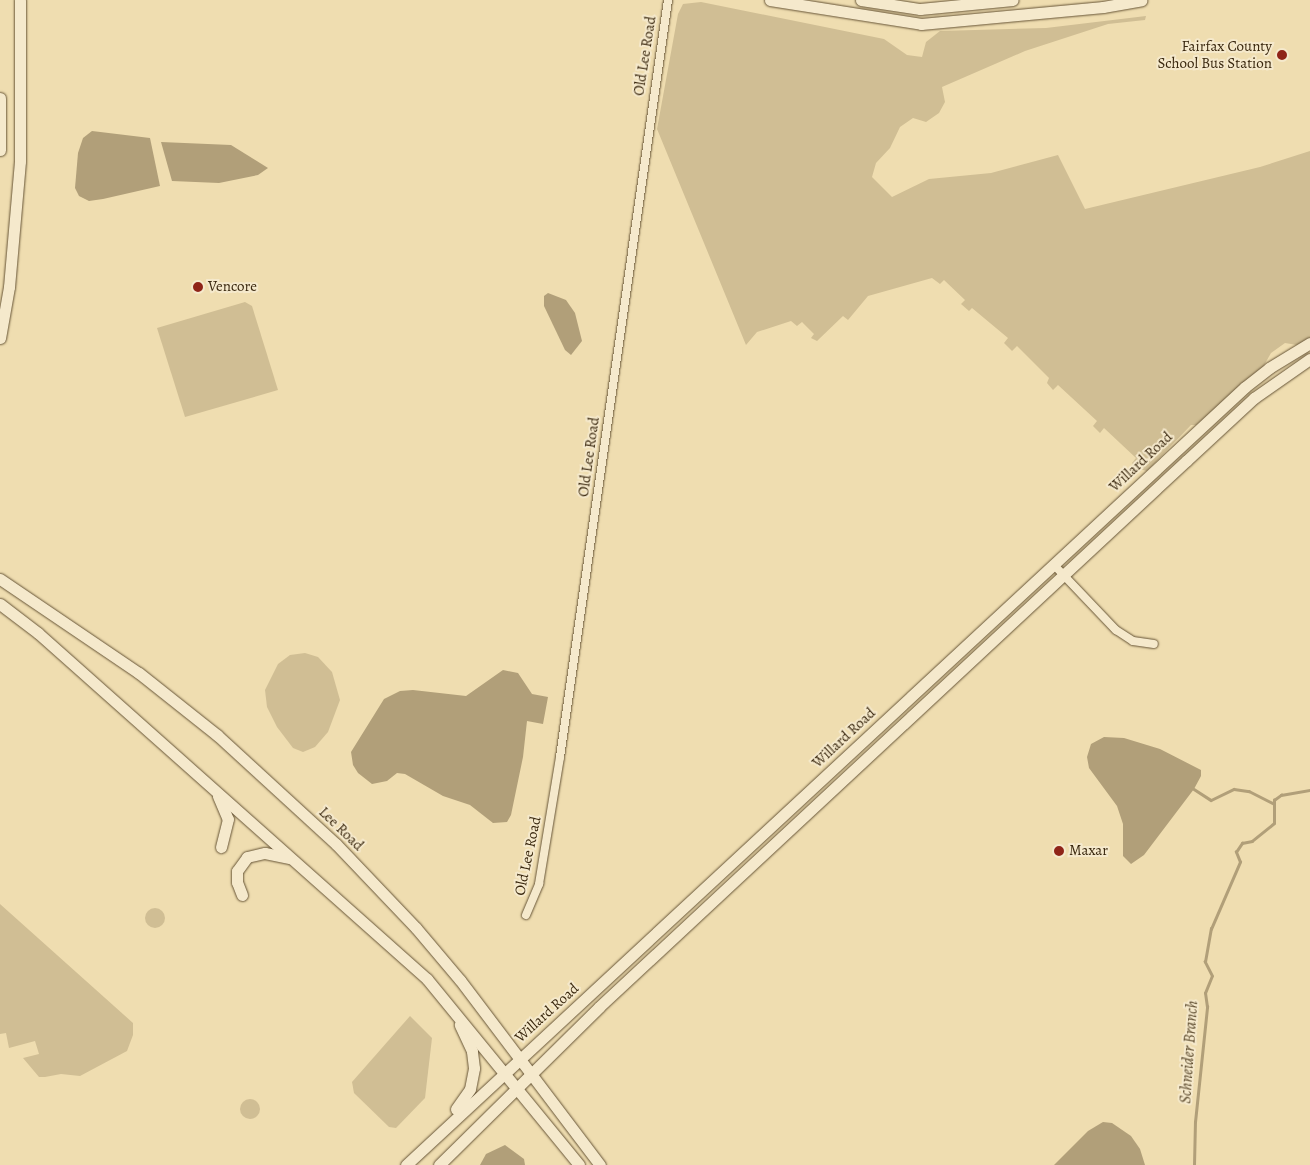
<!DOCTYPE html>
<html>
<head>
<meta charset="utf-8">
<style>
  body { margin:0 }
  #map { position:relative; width:1310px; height:1165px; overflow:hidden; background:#efddb0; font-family:Alegreya,serif }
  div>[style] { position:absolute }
  .green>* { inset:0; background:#d0be94 }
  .round { border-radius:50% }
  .water>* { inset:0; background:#b19f79 }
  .stream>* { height:2.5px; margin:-1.25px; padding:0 1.25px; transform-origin:1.25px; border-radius:1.25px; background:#b19f79 }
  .roads { filter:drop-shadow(0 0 1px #665436) drop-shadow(0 0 1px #665436) }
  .street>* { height:8px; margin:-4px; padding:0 4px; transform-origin:4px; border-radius:4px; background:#f5e9cc }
  .secondary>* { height:11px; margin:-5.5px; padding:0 5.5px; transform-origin:5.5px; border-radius:5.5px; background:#f5e9cc }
  .dots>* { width:14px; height:14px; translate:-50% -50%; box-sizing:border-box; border:2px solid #f5e9cc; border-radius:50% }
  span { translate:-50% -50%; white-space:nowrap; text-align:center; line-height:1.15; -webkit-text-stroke:4px #f5e9cc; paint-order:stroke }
  .poi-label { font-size:15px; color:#39270e }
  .right { translate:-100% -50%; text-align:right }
  .left { translate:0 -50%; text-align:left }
  .street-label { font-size:15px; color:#39270e }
  .water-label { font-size:16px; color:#5d4b2e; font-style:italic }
</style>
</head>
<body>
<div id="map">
  <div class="green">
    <i style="clip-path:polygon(701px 2px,884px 39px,907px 55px,922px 57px,926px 42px,940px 31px,1046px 28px,1146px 16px,1145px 20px,1108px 24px,1025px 51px,942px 87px,945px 102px,939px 113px,926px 122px,913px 118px,900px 127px,890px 148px,876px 163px,872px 177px,892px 197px,929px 179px,991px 173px,1058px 155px,1085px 209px,1260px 167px,1310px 151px,1310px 338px,1297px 345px,1285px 343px,1271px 353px,1263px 367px,1196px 425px,1191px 425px,1147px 471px,1135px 468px,1132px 463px,1136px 458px,1104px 428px,1100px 433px,1093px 426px,1097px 421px,1058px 385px,1053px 390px,1047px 383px,1049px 378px,1017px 346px,1012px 351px,1004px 343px,1008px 338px,972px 308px,969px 311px,961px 304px,965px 300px,944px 280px,940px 284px,932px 278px,868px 296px,848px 320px,843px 316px,817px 341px,811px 338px,814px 334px,802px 322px,797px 326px,791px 321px,757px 332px,746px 345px,657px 129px,678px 14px,683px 4px)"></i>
    <i style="clip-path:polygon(245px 302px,252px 306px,278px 390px,185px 417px,157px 328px)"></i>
    <i style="clip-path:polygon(305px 653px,318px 657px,332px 672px,340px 700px,328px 732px,315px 747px,303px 752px,293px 748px,277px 727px,267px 707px,265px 690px,278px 664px,290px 655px)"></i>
    <i style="clip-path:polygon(0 904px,133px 1023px,133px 1035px,127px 1051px,80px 1076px,61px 1074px,45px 1077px,39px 1077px,23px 1058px,39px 1054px,35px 1041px,9px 1048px,6px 1033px,0 1034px)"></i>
    <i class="round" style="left:145px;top:908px;width:20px;height:20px"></i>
    <i style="clip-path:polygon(410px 1016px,432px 1038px,425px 1098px,396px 1128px,389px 1127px,354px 1093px,352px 1082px)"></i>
    <i class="round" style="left:240px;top:1099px;width:20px;height:20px"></i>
  </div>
  <div class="water">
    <i style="clip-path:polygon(92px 131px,150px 138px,160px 186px,103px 199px,89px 201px,79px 196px,75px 188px,78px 153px,83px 138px)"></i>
    <i style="clip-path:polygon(161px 142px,231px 145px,268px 168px,258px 175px,219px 183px,172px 181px)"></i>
    <i style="clip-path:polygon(548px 293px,566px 300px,575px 313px,582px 341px,571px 355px,565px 350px,544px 306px,544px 296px)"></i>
    <i style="clip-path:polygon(503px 670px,518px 673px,532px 694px,548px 697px,543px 724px,527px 721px,523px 757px,511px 815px,507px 822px,493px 823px,470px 805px,443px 796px,405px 774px,397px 773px,387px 781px,372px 784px,358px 773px,353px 765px,351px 752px,384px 699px,400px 691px,413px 690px,466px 696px)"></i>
    <i style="clip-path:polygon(1104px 737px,1124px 738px,1160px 749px,1201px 770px,1201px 776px,1194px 789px,1144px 855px,1131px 864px,1123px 856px,1123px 824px,1117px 806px,1089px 768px,1087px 757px,1091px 744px)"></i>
    <i style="clip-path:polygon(1103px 1122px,1112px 1123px,1131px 1136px,1140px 1149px,1145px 1165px,1054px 1165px,1088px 1131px)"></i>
    <i style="clip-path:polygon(505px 1145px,524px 1159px,525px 1165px,480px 1165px,486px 1154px)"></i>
  </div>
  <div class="stream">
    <i style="left:1194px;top:789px;width:20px;rotate:33deg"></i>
    <i style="left:1211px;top:800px;width:25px;rotate:-26deg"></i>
    <i style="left:1234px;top:789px;width:15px;rotate:8deg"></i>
    <i style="left:1249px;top:791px;width:27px;rotate:27deg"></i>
    <i style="left:1194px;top:1165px;width:43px;rotate:-88.7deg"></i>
    <i style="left:1195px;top:1122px;width:116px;rotate:-84deg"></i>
    <i style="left:1207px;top:1007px;width:14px;rotate:-98deg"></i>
    <i style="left:1205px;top:993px;width:18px;rotate:-68deg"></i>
    <i style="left:1212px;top:976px;width:16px;rotate:-117deg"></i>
    <i style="left:1205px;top:962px;width:34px;rotate:-80deg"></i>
    <i style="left:1211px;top:929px;width:73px;rotate:-66.6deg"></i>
    <i style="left:1240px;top:862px;width:11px;rotate:-112deg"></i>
    <i style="left:1236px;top:852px;width:11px;rotate:-56deg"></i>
    <i style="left:1242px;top:843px;width:10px;rotate:-11deg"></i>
    <i style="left:1252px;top:841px;width:28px;rotate:-39deg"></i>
    <i style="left:1274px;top:823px;width:23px;rotate:-90deg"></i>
    <i style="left:1274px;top:800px;width:9px;rotate:-36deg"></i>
    <i style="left:1281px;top:795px;width:29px;rotate:-10deg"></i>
  </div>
  <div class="roads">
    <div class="street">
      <i style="left:1054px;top:565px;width:90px;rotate:46.4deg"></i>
      <i style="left:1116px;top:630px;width:20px;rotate:33deg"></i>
      <i style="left:1133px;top:641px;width:21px;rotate:8deg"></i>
      <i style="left:526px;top:915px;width:34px;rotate:-67deg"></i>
      <i style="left:539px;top:884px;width:129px;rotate:-80.6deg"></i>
      <i style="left:560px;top:757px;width:765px;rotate:-81.88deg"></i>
    </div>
    <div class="secondary">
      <i style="left:770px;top:0;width:153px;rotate:9deg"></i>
      <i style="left:921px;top:24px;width:183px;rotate:-5.3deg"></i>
      <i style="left:1103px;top:7px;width:39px;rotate:-10deg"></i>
      <i style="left:861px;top:0;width:60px;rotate:8.7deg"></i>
      <i style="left:920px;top:9px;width:93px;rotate:-5.5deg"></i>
      <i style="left:0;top:98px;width:52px;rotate:90deg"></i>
      <i style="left:0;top:338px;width:52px;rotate:-80deg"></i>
      <i style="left:9px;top:287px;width:126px;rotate:-85deg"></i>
      <i style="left:20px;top:161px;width:161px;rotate:-90deg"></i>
      <i style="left:0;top:579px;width:168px;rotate:34.1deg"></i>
      <i style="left:139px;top:673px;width:100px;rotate:38.5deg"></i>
      <i style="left:217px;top:735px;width:161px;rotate:42.5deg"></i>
      <i style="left:336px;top:844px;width:116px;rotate:46.4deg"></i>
      <i style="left:416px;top:928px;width:68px;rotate:49.8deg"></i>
      <i style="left:460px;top:980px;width:232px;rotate:52.9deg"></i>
      <i style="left:0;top:604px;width:48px;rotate:37.3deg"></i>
      <i style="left:38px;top:633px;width:521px;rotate:41.65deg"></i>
      <i style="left:427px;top:979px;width:240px;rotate:50.7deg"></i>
      <i style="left:218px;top:796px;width:25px;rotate:67deg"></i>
      <i style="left:228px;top:819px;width:29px;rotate:104deg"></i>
      <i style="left:242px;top:895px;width:14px;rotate:-111deg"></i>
      <i style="left:237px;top:882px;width:11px;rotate:-90deg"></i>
      <i style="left:237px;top:871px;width:17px;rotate:-54deg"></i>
      <i style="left:247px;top:857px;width:18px;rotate:-13deg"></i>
      <i style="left:265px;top:853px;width:25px;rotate:12deg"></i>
      <i style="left:456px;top:1109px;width:24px;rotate:-55deg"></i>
      <i style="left:470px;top:1089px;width:21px;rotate:-79deg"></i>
      <i style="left:474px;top:1068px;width:17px;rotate:-97deg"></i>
      <i style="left:472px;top:1051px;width:29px;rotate:-115deg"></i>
      <i style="left:406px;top:1165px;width:1144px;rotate:-42.84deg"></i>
      <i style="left:1245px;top:387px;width:31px;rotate:-38deg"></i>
      <i style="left:1269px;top:368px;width:48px;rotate:-31.4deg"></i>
      <i style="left:439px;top:1165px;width:225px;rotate:-44.6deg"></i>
      <i style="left:599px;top:1007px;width:802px;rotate:-42.93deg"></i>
      <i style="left:1186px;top:461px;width:93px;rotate:-42.8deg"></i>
      <i style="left:1254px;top:398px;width:68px;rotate:-34.9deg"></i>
    </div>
  </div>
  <div class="dots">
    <i style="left:1282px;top:55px;background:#8f2418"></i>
    <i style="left:198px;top:287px;background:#8f2418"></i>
    <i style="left:1059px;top:851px;background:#8f2418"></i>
  </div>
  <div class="poi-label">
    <span class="right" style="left:1272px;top:55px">Fairfax County<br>School Bus Station</span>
    <span class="left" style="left:208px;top:287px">Vencore</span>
    <span class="left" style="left:1069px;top:851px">Maxar</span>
  </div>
  <div class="street-label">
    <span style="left:645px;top:56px;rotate:-81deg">Old Lee Road</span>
    <span style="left:589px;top:457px;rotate:-82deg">Old Lee Road</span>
    <span style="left:1141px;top:462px;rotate:-43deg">Willard Road</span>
    <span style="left:844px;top:738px;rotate:-43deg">Willard Road</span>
    <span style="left:341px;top:829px;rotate:44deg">Lee Road</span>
    <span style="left:528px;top:856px;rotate:-78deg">Old Lee Road</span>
    <span style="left:547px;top:1013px;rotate:-42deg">Willard Road</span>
  </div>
  <div class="water-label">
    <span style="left:1189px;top:1052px;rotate:-86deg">Schneider Branch</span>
  </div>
</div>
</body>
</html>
